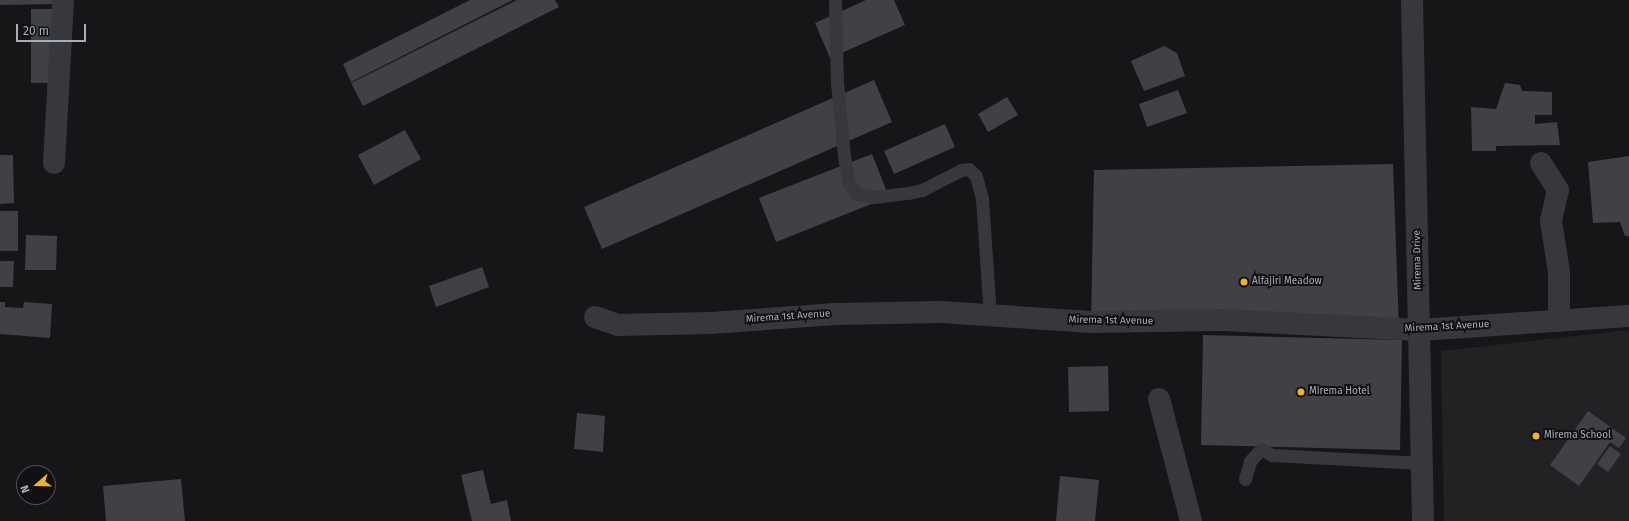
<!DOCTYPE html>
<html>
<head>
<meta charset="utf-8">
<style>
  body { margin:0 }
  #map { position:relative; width:1629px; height:521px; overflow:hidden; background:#161618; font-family:"Fira Sans",sans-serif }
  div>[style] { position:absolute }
  .built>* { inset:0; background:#222225 }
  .building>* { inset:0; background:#404145 }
  .service>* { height:13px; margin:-6.5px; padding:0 6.5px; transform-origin:6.5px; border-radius:6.5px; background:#37383d }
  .minor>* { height:22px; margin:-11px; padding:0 11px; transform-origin:11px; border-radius:11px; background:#37383d }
  .tertiary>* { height:22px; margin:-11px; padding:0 11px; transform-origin:11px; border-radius:11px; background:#37383d }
  .dots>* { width:11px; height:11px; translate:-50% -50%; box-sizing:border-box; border:2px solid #111113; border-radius:50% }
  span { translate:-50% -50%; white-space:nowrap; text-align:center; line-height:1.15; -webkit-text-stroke:4px #111113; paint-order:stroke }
  .street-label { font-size:10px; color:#a8adb8 }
  .poi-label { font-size:10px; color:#a8adb8 }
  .left { translate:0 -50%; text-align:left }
  .north { position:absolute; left:16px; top:465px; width:40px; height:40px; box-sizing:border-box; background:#111113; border:1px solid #4d4f55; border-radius:50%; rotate:250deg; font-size:11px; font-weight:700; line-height:16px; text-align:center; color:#a8adb8 }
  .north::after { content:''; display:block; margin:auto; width:14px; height:18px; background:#f2b134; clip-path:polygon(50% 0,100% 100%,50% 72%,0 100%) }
  .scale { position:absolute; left:16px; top:24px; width:70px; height:18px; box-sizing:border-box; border:2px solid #a8adb8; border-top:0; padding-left:5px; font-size:12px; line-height:14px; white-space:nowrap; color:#a8adb8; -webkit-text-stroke:3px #111113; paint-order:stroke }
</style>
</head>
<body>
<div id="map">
  <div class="built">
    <i style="clip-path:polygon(1629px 330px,1629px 521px,1444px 521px,1441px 351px)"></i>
  </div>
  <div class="building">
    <i style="clip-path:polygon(0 0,57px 0,58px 4px,0 5px)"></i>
    <i style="clip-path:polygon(470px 0,513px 0,351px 82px,343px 64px)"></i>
    <i style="clip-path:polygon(517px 0,555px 0,559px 7px,363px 106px,351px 83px)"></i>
    <i style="clip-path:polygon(866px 0,894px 0,905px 25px,830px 58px,815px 23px)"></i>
    <i style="clip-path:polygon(31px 9px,55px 9px,55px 83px,31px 83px)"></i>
    <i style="clip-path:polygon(1164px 46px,1177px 53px,1185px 76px,1144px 91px,1131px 61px)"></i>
    <i style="clip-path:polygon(874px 80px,892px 122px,602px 249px,584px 207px)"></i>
    <i style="clip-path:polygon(1505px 83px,1520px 85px,1522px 91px,1552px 92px,1552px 115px,1535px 115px,1535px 124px,1557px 122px,1560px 145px,1496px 146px,1496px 151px,1472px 151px,1471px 107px,1496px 109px)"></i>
    <i style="clip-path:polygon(1178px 90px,1187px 113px,1147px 127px,1139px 104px)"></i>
    <i style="clip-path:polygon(1007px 97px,1018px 115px,988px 132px,978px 114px)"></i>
    <i style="clip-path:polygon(945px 124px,955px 147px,894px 174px,884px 151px)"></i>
    <i style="clip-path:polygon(405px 130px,421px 159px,374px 185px,358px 155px)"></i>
    <i style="clip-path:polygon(872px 154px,889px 197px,776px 242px,759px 198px)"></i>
    <i style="clip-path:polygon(0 155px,13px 155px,14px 203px,0 204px)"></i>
    <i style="clip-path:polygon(1629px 156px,1629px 236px,1625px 236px,1620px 222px,1593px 223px,1588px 162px)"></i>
    <i style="clip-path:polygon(1393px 164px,1399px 329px,1091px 322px,1094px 170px)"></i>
    <i style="clip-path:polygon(0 211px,18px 211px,18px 251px,0 251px)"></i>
    <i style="clip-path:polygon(26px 235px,57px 236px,56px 270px,25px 270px)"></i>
    <i style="clip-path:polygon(0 261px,14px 261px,13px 287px,0 287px)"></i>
    <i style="clip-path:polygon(482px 267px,489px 287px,436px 307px,429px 286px)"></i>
    <i style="clip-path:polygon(0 302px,5px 302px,5px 307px,23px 308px,24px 302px,52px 304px,50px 338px,0 334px)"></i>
    <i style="clip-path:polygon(1203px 335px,1402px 340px,1400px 450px,1201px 445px)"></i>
    <i style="clip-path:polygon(1108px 366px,1109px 411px,1069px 412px,1068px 367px)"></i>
    <i style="clip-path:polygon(1588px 411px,1626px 438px,1619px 448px,1610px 442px,1579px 486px,1550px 465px)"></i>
    <i style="clip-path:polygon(577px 413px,605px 416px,603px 452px,574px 449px)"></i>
    <i style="clip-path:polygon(1610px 446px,1621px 454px,1608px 472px,1597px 464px)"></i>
    <i style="clip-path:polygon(483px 470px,491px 504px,507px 500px,511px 521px,472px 521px,461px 475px)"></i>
    <i style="clip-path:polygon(1060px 476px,1099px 480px,1095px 521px,1056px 521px)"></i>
    <i style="clip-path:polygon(181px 479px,185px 521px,106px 521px,103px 486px)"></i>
  </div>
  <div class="service">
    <i style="left:835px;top:0;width:82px;rotate:88.6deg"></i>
    <i style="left:837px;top:82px;width:74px;rotate:84.6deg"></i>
    <i style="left:844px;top:156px;width:27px;rotate:80deg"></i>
    <i style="left:849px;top:183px;width:14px;rotate:54deg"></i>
    <i style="left:857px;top:194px;width:17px;rotate:10deg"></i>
    <i style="left:874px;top:197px;width:34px;rotate:-7deg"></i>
    <i style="left:908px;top:193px;width:14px;rotate:-12deg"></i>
    <i style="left:922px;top:190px;width:44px;rotate:-27.1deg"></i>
    <i style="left:961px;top:170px;width:8px;rotate:-7deg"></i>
    <i style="left:969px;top:169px;width:10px;rotate:45deg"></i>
    <i style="left:976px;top:176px;width:24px;rotate:75deg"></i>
    <i style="left:982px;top:199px;width:103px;rotate:86.1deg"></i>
    <i style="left:1245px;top:479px;width:19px;rotate:-74deg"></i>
    <i style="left:1250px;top:461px;width:16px;rotate:-47deg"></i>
    <i style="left:1261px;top:449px;width:13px;rotate:29deg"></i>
    <i style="left:1272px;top:455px;width:150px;rotate:3.1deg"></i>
  </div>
  <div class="minor">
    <i style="left:54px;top:163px;width:163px;rotate:-86.8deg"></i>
    <i style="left:1541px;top:163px;width:32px;rotate:58deg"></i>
    <i style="left:1558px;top:190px;width:32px;rotate:103deg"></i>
    <i style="left:1551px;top:221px;width:52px;rotate:81.1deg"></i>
    <i style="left:1559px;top:272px;width:49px;rotate:90deg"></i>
    <i style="left:595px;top:317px;width:24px;rotate:19deg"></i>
    <i style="left:618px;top:325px;width:93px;rotate:-1.2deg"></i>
    <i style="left:711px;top:323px;width:125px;rotate:-4.1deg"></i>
    <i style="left:836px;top:314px;width:105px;rotate:-1.1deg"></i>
    <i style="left:941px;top:312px;width:150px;rotate:3.8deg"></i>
    <i style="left:1091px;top:322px;width:132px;rotate:-0.9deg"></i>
    <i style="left:1223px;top:320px;width:196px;rotate:2.9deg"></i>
    <i style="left:1419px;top:330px;width:210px;rotate:-3.8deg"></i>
    <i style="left:1159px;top:399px;width:126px;rotate:75.3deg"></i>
  </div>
  <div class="tertiary">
    <i style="left:1412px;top:0;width:521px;rotate:88.79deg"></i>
  </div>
  <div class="dots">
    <i style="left:1244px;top:282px;background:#f2b134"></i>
    <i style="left:1301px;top:392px;background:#f2b134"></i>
    <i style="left:1536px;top:436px;background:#f2b134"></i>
  </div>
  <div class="street-label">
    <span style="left:1418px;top:260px;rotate:-91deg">Mirema Drive</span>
    <span style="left:788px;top:317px;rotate:-4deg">Mirema 1st Avenue</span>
    <span style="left:1111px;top:321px;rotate:1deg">Mirema 1st Avenue</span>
    <span style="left:1447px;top:327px;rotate:-3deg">Mirema 1st Avenue</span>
  </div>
  <div class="poi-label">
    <span class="left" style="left:1252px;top:282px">Alfajiri Meadow</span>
    <span class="left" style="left:1309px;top:392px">Mirema Hotel</span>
    <span class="left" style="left:1544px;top:436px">Mirema School</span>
  </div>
  <div class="north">N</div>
  <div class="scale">20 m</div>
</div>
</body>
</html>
